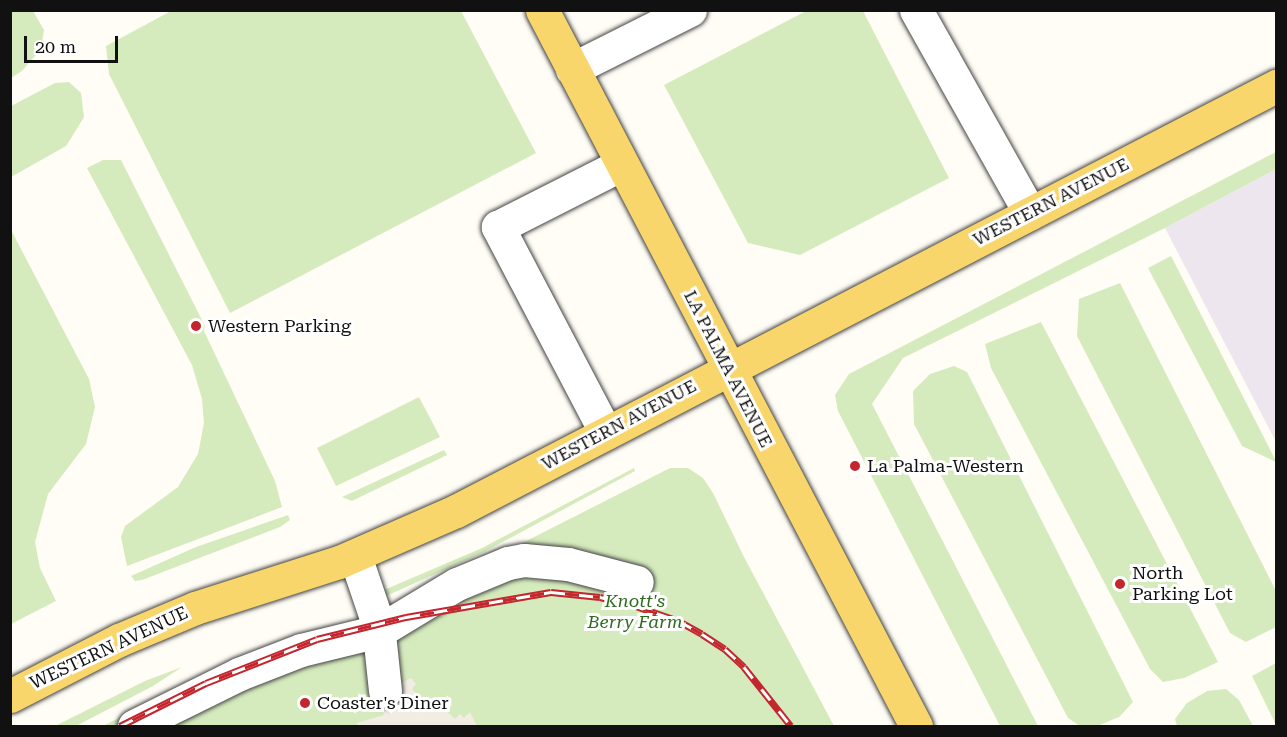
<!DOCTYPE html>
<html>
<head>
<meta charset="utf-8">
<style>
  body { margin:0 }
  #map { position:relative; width:1287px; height:737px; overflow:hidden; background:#fffdf5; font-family:"Roboto Serif",serif }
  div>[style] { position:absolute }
  .industrial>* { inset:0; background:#eee6ef }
  .green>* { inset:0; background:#d5ebbd }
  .plaza>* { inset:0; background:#f1ede2 }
  .roads { filter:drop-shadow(0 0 2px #444) drop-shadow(0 0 2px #444) }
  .minor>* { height:33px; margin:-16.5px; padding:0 16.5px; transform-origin:16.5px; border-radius:16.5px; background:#fff }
  .major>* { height:33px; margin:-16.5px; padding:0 16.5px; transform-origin:16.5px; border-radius:16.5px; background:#f9d66b }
  .rail>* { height:7px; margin-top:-3.5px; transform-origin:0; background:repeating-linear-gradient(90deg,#fff 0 14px,#c4262e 0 28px); box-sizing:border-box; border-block:2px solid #c4262e }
  .dots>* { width:16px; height:16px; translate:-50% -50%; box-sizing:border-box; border:3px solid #fff; border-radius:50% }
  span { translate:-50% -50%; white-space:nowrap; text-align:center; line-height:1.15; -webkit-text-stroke:6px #fff; paint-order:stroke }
  .street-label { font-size:18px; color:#111 }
  .poi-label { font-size:18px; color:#111 }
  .left { translate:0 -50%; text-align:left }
  .park-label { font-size:18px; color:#2f6b1f; font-style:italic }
  .frame { position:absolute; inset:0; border:12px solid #111; pointer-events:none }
  .scale { position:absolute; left:24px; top:36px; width:94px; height:27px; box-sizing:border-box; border:3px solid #111; border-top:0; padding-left:8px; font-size:18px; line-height:21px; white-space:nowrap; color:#111; -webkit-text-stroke:4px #fff; paint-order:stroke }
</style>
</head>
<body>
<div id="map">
  <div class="industrial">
    <i style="clip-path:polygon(1276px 169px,1276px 442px,1165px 228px)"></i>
  </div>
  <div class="green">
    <i style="clip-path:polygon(808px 10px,863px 11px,949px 178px,800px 255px,748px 243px,664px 85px)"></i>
    <i style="clip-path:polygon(11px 11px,33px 11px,44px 30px,41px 49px,22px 71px,11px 78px)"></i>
    <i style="clip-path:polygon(171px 11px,461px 11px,536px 153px,230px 313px,109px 74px,106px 46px)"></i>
    <i style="clip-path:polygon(69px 82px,81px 93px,84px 117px,73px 135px,66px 146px,11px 177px,11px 106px,55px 83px)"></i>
    <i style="clip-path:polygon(1276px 152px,1276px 169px,1165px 228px,903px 358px,872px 404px,1038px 726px,1000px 726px,838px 411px,835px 395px,849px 374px)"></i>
    <i style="clip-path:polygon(103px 160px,121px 160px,205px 326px,204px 331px,275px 481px,282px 507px,127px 566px,121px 537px,125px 526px,178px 487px,198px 454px,204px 423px,202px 399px,192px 365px,87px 168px)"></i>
    <i style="clip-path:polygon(10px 228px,89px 379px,95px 407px,86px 444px,48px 494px,35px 542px,40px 568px,56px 601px,11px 624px)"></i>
    <i style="clip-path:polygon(1171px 256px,1276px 461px,1276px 462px,1242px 446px,1148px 268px)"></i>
    <i style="clip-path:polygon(1120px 283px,1276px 591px,1276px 627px,1246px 642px,1230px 633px,1077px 336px,1079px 299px)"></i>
    <i style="clip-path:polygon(1041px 322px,1218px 662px,1184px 678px,1163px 682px,1150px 669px,991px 368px,985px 344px)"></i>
    <i style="clip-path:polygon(954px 366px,967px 372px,1133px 702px,1119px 717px,1097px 726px,1080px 726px,1068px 718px,914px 424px,913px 391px,930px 374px)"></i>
    <i style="clip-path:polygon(419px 397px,440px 437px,336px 486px,317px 448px)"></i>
    <i style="clip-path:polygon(444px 450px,447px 455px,352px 501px,342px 497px)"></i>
    <i style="clip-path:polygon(634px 468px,635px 471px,484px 552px,386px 596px,384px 590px,482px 548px)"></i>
    <i style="clip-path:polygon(670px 468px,688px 468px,703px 478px,713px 493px,744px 557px,834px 726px,103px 726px,219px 667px,362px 620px,491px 559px)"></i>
    <i style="clip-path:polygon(288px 515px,290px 520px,280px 527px,142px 580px,135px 581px,131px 576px,196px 547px)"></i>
    <i style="clip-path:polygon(1276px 663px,1276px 725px,1252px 676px)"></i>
    <i style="clip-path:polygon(182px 667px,153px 686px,76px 726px,55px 726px,145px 681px)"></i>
    <i style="clip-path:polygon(1226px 689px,1239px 700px,1253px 726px,1177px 726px,1175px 719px,1187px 703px,1207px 691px)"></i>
  </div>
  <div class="plaza">
    <i style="clip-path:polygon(411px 678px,416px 684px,412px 689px,427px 704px,432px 698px,455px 719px,460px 714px,464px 718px,470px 712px,477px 726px,357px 726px,357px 723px,384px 715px,377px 700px,367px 696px,385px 691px)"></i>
  </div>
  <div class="roads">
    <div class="minor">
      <i style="left:916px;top:10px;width:233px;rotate:60.7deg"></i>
      <i style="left:572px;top:69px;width:132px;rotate:-26.6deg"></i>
      <i style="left:606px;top:433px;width:233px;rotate:-117.7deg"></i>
      <i style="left:498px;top:227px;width:139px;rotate:-26.9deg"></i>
      <i style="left:355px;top:556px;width:72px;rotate:71.3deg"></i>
      <i style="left:378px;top:624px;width:67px;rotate:84deg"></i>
      <i style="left:134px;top:726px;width:117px;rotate:-26.3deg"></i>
      <i style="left:239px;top:674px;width:66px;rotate:-21.2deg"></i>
      <i style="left:301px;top:650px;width:80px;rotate:-13.7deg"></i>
      <i style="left:379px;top:631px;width:91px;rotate:-31.1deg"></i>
      <i style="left:457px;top:584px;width:55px;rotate:-22.4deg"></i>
      <i style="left:508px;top:563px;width:16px;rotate:-11deg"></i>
      <i style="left:524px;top:560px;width:44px;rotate:5.2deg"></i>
      <i style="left:568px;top:564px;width:71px;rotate:14.6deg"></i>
    </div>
    <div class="major">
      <i style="left:542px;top:10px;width:808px;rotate:62.42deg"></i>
      <i style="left:10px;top:696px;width:123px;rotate:-27.2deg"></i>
      <i style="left:119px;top:640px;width:82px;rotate:-22.8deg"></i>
      <i style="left:195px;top:608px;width:151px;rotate:-17.7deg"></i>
      <i style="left:339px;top:562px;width:128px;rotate:-23.6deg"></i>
      <i style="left:456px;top:511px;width:924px;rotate:-27.4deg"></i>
    </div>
  </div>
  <div class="rail">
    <i style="left:120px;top:726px;width:96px;rotate:-26.6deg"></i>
    <i style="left:206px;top:683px;width:119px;rotate:-21.6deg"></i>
    <i style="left:317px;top:639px;width:92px;rotate:-13.9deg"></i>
    <i style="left:406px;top:617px;width:147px;rotate:-9.8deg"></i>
    <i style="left:551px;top:592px;width:49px;rotate:5.8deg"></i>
    <i style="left:600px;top:597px;width:31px;rotate:13deg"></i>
    <i style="left:630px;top:604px;width:52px;rotate:19.1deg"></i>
    <i style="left:679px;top:621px;width:26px;rotate:29deg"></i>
    <i style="left:702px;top:634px;width:27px;rotate:33deg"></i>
    <i style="left:725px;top:649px;width:26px;rotate:43deg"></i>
    <i style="left:744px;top:667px;width:75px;rotate:51.5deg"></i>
  </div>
  <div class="dots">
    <i style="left:196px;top:326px;background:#c4262e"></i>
    <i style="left:855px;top:466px;background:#c4262e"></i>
    <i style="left:1120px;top:584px;background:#c4262e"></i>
    <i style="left:305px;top:703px;background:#c4262e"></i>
  </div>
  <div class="street-label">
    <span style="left:1051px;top:202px;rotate:-27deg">WESTERN AVENUE</span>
    <span style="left:728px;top:369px;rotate:63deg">LA PALMA AVENUE</span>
    <span style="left:619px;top:425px;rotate:-28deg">WESTERN AVENUE</span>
    <span style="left:109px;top:648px;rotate:-25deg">WESTERN AVENUE</span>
  </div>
  <div class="poi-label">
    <span class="left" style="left:208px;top:326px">Western Parking</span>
    <span class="left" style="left:867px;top:466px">La Palma-Western</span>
    <span class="left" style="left:1132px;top:584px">North<br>Parking Lot</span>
    <span class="left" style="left:317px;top:703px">Coaster's Diner</span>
  </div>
  <div class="park-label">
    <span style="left:635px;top:612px">Knott's<br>Berry Farm</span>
  </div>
  <div class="frame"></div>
  <div class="scale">20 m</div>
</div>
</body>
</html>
